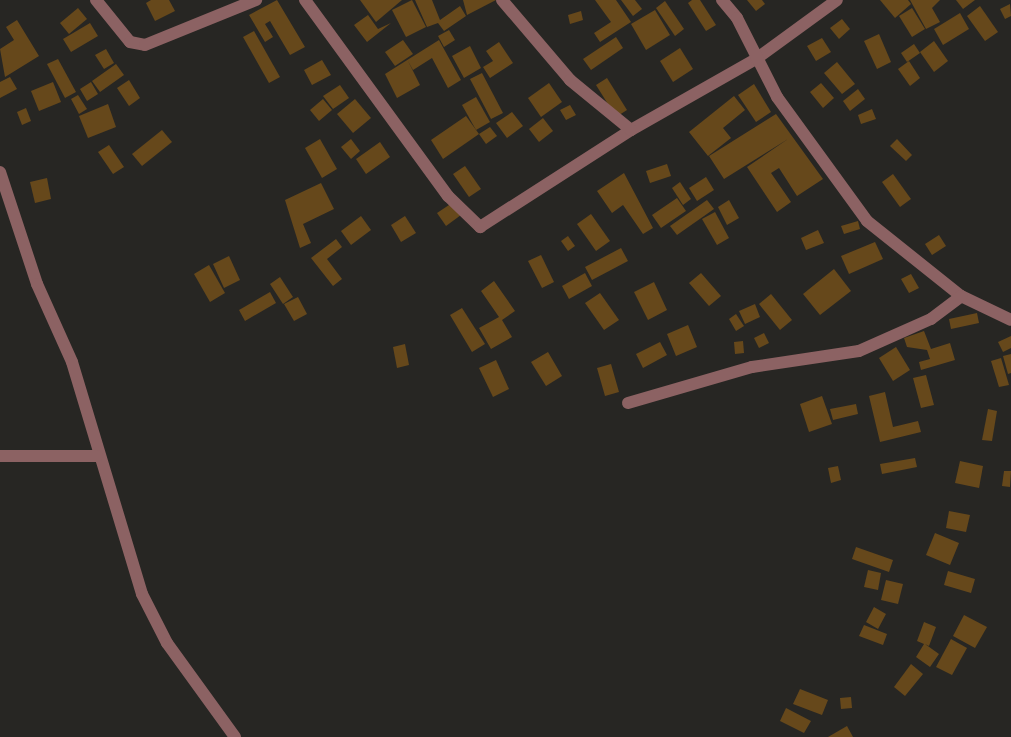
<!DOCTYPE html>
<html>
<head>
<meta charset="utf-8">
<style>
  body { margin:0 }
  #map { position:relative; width:1011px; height:737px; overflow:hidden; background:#272623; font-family:Georgia,serif }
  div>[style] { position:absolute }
  .building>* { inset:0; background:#66481b }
  .minor>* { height:12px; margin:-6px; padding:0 6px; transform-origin:6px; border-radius:6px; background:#8c6263 }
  span { translate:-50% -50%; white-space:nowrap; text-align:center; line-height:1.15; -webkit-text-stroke:4.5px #1d1d19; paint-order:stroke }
</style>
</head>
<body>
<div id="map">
  <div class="building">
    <i style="clip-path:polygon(151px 0,169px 0,175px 11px,155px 21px,146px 3px)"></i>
    <i style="clip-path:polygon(277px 0,305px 47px,290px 55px,270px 21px,265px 24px,273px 37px,265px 42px,249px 15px)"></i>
    <i style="clip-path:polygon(360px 0,402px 0,376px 22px)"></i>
    <i style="clip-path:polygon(412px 0,426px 27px,406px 37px,392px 10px)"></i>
    <i style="clip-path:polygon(415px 0,432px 0,440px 20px,460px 6px,466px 16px,444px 31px,438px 23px,427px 27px)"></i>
    <i style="clip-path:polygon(463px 0,496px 0,467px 15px)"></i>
    <i style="clip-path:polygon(595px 0,616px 0,631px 22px,600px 42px,594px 33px,611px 22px)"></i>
    <i style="clip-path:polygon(621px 0,635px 0,642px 9px,633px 16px)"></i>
    <i style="clip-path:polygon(692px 0,700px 0,716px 25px,706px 31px,688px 3px)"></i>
    <i style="clip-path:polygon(747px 0,762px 0,765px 4px,756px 11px)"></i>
    <i style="clip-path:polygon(880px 0,908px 0,911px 4px,895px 18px)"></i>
    <i style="clip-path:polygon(910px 0,940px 0,932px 8px,940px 22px,926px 29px)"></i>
    <i style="clip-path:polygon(956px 0,975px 0,963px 9px)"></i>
    <i style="clip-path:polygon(665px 1px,684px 29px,675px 36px,656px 8px)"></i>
    <i style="clip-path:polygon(1010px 4px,1011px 16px,1005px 19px,1000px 9px)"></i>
    <i style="clip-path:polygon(980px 6px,998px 32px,985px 41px,967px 16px)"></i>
    <i style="clip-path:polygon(78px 8px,87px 19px,69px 34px,60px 23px)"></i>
    <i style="clip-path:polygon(912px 8px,925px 29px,912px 37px,899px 16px)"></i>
    <i style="clip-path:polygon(655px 10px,670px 35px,646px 50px,631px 24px)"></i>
    <i style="clip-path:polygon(581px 11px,583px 20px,570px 24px,568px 15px)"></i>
    <i style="clip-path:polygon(960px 13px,969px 29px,943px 45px,934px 29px)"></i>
    <i style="clip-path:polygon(368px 15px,378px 29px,391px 23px,367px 42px,354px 25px)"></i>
    <i style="clip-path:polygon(842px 19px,850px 29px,839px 39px,830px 28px)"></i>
    <i style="clip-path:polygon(17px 20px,39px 56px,5px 77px,0 49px,14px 40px,6px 27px)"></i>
    <i style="clip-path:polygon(90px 23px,98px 36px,71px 52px,63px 39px)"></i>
    <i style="clip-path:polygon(449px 30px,455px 40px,444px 47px,438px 36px)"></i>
    <i style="clip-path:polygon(254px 31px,280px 77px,269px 83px,243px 37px)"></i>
    <i style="clip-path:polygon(879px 34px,891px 62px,877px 69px,864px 41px)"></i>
    <i style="clip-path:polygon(616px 37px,623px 48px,591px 70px,583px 59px)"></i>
    <i style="clip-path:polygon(822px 38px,831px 52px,816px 61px,807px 46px)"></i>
    <i style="clip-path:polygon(403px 40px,413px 54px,395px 66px,385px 52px)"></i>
    <i style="clip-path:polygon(439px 40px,461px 80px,448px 88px,432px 58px,413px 70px,408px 61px,420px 85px,397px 98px,385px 74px)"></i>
    <i style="clip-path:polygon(934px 41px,948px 61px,934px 72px,920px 52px)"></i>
    <i style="clip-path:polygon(499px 42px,513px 63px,490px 78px,483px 67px,493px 61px,486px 51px)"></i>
    <i style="clip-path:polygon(914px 44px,920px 53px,907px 62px,901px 53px)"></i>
    <i style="clip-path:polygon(470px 46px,481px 68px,464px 78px,452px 56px)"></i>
    <i style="clip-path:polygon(680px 48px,693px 69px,673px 82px,660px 61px)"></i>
    <i style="clip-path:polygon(106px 49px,114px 63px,104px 69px,95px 55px)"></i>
    <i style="clip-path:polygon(58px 59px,76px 92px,65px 98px,47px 64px)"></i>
    <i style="clip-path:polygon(322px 60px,331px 75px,312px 85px,304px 70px)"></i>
    <i style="clip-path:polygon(909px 61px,920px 78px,910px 86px,898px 69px)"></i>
    <i style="clip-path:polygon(837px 62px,855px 84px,842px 94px,824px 73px)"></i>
    <i style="clip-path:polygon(116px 64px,124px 75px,100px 92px,92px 81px)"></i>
    <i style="clip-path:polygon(482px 73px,503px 113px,491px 119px,470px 79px)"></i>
    <i style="clip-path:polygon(10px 77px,17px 89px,0 98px,0 82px)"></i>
    <i style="clip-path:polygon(607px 78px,627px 110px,616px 117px,596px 85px)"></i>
    <i style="clip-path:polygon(129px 80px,140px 98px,129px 106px,117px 88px)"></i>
    <i style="clip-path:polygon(53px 82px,61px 102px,39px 111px,31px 91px)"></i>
    <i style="clip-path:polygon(91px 82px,98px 94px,87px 101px,80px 89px)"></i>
    <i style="clip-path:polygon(549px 83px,562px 102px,541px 117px,528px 98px)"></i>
    <i style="clip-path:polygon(821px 83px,834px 98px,823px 108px,810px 92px)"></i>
    <i style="clip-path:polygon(754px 84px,771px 112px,756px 122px,738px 95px)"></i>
    <i style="clip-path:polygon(340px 85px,349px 98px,333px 109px,323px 96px)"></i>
    <i style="clip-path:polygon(858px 89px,865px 99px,850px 111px,843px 101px)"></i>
    <i style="clip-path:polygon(78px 95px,87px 109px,79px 114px,71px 99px)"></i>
    <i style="clip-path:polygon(734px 96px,745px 110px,723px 128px,731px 138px,708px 156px,689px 132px)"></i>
    <i style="clip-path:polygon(476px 97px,490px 122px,476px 130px,462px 105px)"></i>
    <i style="clip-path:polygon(323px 99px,332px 110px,319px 121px,310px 110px)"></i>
    <i style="clip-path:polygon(355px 99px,371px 118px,353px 133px,337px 114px)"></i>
    <i style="clip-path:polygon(108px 104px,116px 127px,88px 138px,79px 116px)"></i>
    <i style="clip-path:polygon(570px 105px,576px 115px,566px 120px,560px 110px)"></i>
    <i style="clip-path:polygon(26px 108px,31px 121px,22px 125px,17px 112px)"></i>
    <i style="clip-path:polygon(872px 109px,876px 119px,861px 124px,858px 115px)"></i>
    <i style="clip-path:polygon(512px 112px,523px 126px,507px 138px,496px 123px)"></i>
    <i style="clip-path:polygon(776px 114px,823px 179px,797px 196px,779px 168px,771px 173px,791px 202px,777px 212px,747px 167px,788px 139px,724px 179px,709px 156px)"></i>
    <i style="clip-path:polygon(466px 116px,479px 134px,443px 159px,431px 140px)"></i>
    <i style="clip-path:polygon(543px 118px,553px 131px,539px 142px,529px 129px)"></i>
    <i style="clip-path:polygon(490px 127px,497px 136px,486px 144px,479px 134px)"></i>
    <i style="clip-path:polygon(162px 130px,172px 142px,142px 166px,132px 154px)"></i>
    <i style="clip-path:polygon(320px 139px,337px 169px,322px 178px,305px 148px)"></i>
    <i style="clip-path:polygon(351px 139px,360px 151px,351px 159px,341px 147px)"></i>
    <i style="clip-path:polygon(897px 139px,912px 155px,906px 161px,890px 146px)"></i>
    <i style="clip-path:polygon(380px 142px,390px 157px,366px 174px,356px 159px)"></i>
    <i style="clip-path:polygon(109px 145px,124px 167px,113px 174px,98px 152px)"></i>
    <i style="clip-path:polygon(667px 164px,671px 176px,650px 183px,646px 171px)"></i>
    <i style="clip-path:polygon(465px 166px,481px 189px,469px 197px,453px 174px)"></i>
    <i style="clip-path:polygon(624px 173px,653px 228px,643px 234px,623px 205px,612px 213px,597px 191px)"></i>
    <i style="clip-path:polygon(893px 174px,911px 199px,900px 207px,882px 182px)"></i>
    <i style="clip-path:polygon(706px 177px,714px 190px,697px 201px,689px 188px)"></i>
    <i style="clip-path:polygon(47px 178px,51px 199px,35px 203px,30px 182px)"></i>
    <i style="clip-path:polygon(680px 182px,691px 199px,683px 205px,672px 188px)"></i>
    <i style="clip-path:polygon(321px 183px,334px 209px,303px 224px,311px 243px,300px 248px,285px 200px)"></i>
    <i style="clip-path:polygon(677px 198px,686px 211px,661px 228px,652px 215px)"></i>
    <i style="clip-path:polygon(707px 200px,714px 209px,677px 235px,670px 226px)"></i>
    <i style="clip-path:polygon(729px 200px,739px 218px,727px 225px,718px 207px)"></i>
    <i style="clip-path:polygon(452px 203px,461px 215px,446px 226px,437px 213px)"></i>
    <i style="clip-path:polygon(715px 212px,729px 238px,717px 245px,702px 219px)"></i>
    <i style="clip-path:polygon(591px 214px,610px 241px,596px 251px,577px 224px)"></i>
    <i style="clip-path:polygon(361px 216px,371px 230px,351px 245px,341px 231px)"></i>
    <i style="clip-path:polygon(405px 216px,416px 233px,401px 242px,391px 225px)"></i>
    <i style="clip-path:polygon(858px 221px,860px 229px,844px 234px,841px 226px)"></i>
    <i style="clip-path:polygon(818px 230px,824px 243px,806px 250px,801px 238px)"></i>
    <i style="clip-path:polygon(939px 235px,946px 246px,932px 255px,925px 244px)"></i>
    <i style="clip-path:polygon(568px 236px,575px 246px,568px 251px,561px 241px)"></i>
    <i style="clip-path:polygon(336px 239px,342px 247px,327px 259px,342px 279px,333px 286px,311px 258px)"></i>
    <i style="clip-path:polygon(875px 242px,883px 259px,849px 274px,841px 256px)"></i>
    <i style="clip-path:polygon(621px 248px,628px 261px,592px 280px,585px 267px)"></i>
    <i style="clip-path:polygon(541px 255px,554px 282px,542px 288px,528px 261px)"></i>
    <i style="clip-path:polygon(229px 256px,240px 280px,224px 288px,213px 264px)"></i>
    <i style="clip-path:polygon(209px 265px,225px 293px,210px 302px,194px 274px)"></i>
    <i style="clip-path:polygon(834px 269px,851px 291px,820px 315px,803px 294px)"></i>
    <i style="clip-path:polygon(585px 273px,592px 286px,569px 299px,562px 286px)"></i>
    <i style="clip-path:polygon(701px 273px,721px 296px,709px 306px,689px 283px)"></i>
    <i style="clip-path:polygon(911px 274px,919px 288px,909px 293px,901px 279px)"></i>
    <i style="clip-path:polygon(280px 277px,293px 297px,283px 304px,270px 284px)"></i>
    <i style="clip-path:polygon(494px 281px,515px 311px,502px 320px,512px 337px,491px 349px,479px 328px,499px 317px,481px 291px)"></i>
    <i style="clip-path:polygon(654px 282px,667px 310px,648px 320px,634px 292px)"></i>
    <i style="clip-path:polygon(270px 292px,276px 303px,245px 321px,239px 310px)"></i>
    <i style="clip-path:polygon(600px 293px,619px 320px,604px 330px,585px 303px)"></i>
    <i style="clip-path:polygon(771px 294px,792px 320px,780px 330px,759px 304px)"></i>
    <i style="clip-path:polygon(298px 297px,307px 314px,294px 321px,284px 304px)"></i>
    <i style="clip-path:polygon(755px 304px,760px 317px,745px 324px,739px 311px)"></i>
    <i style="clip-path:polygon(462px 308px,485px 344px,472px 352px,450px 315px)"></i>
    <i style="clip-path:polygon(977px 313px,979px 323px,951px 329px,949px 319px)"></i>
    <i style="clip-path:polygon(736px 314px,744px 326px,736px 331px,729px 319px)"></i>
    <i style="clip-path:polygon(688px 325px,697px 347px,676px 356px,667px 334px)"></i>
    <i style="clip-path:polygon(924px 331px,931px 349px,950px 343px,955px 360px,921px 370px,919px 362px,930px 359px,927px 350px,907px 347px,904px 338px)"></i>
    <i style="clip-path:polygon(764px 333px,769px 343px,759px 348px,754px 338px)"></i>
    <i style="clip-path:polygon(1011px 336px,1011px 348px,1003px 352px,998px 342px)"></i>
    <i style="clip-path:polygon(743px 341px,744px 353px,735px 354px,734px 342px)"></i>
    <i style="clip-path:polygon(660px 342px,667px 355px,643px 368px,636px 354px)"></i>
    <i style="clip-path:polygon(405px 344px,409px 365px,397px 368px,393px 347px)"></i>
    <i style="clip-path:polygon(896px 347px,910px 370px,893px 381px,879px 358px)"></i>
    <i style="clip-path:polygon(548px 352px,562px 376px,546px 386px,531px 362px)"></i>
    <i style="clip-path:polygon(1011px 354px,1011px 373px,1008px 374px,1003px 356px)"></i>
    <i style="clip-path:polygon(1001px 358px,1009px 385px,999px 387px,991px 361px)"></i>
    <i style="clip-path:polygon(496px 360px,509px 389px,493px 397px,479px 368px)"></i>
    <i style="clip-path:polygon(611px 364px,619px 392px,605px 396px,597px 368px)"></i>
    <i style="clip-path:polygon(926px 375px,934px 405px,921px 408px,913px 378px)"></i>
    <i style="clip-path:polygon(885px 392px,893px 427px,918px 421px,921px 432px,880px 442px,869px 396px)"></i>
    <i style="clip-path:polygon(822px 396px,832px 424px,809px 432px,800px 404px)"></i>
    <i style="clip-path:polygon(856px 404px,858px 414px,833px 420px,830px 409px)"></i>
    <i style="clip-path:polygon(988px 409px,997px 411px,992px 441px,982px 440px)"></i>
    <i style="clip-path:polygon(915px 458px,917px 467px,882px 474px,880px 464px)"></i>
    <i style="clip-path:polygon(960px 461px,983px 466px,979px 488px,955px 483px)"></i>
    <i style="clip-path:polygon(838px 466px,841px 480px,831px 483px,828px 468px)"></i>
    <i style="clip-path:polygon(1004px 471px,1011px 471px,1010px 487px,1002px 486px)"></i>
    <i style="clip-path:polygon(949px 511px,970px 515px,966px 532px,946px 528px)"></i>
    <i style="clip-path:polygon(935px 533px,959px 543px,950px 565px,926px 555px)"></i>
    <i style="clip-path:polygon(856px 547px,893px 560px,889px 572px,852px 559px)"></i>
    <i style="clip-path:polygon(868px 570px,881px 573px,878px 590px,864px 587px)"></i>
    <i style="clip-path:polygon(948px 571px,975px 579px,971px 593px,944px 585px)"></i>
    <i style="clip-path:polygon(886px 580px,903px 584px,898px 604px,881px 600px)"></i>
    <i style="clip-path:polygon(874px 607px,886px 614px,878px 629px,866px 622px)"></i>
    <i style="clip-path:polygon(964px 615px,987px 627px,975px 648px,953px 636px)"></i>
    <i style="clip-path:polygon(924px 622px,936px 627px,929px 646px,925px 644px,939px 654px,930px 667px,916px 657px,924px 644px,917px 641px)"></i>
    <i style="clip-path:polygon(864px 625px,887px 634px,883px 645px,859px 636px)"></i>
    <i style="clip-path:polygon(951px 639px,967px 648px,952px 675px,936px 667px)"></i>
    <i style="clip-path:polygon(911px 664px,923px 674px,905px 696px,894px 687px)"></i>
    <i style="clip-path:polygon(800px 689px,828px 700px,822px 715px,793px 704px)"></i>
    <i style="clip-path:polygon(851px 697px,852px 708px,841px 709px,840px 698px)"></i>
    <i style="clip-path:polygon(786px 708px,811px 721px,804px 733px,780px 721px)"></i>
    <i style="clip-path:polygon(847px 726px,853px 737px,828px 737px)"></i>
  </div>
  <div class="minor">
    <i style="left:96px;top:0;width:54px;rotate:51deg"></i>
    <i style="left:130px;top:42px;width:15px;rotate:11deg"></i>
    <i style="left:145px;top:45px;width:120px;rotate:-22.1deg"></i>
    <i style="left:305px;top:0;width:243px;rotate:53.9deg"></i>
    <i style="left:448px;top:196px;width:45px;rotate:44.1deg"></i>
    <i style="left:480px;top:227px;width:179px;rotate:-32.7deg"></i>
    <i style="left:631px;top:130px;width:144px;rotate:-29.6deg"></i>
    <i style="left:756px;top:59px;width:100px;rotate:-36.1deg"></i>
    <i style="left:502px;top:0;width:105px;rotate:49.6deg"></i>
    <i style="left:570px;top:80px;width:79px;rotate:39.3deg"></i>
    <i style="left:722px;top:0;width:23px;rotate:50deg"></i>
    <i style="left:737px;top:18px;width:89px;rotate:63.1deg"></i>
    <i style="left:777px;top:97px;width:153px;rotate:54deg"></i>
    <i style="left:867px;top:221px;width:120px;rotate:38.6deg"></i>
    <i style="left:961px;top:296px;width:55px;rotate:25.6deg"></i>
    <i style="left:0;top:172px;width:118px;rotate:71.7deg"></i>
    <i style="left:37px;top:284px;width:85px;rotate:65.8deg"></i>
    <i style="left:72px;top:362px;width:242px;rotate:73.2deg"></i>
    <i style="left:142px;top:594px;width:55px;rotate:63deg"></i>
    <i style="left:167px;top:643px;width:116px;rotate:54.1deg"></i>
    <i style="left:628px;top:403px;width:129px;rotate:-16.2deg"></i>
    <i style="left:752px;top:367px;width:108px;rotate:-8.5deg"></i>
    <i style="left:859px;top:351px;width:79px;rotate:-24deg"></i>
    <i style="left:931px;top:319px;width:38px;rotate:-37deg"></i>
    <i style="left:0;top:456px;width:97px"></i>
  </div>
</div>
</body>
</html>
